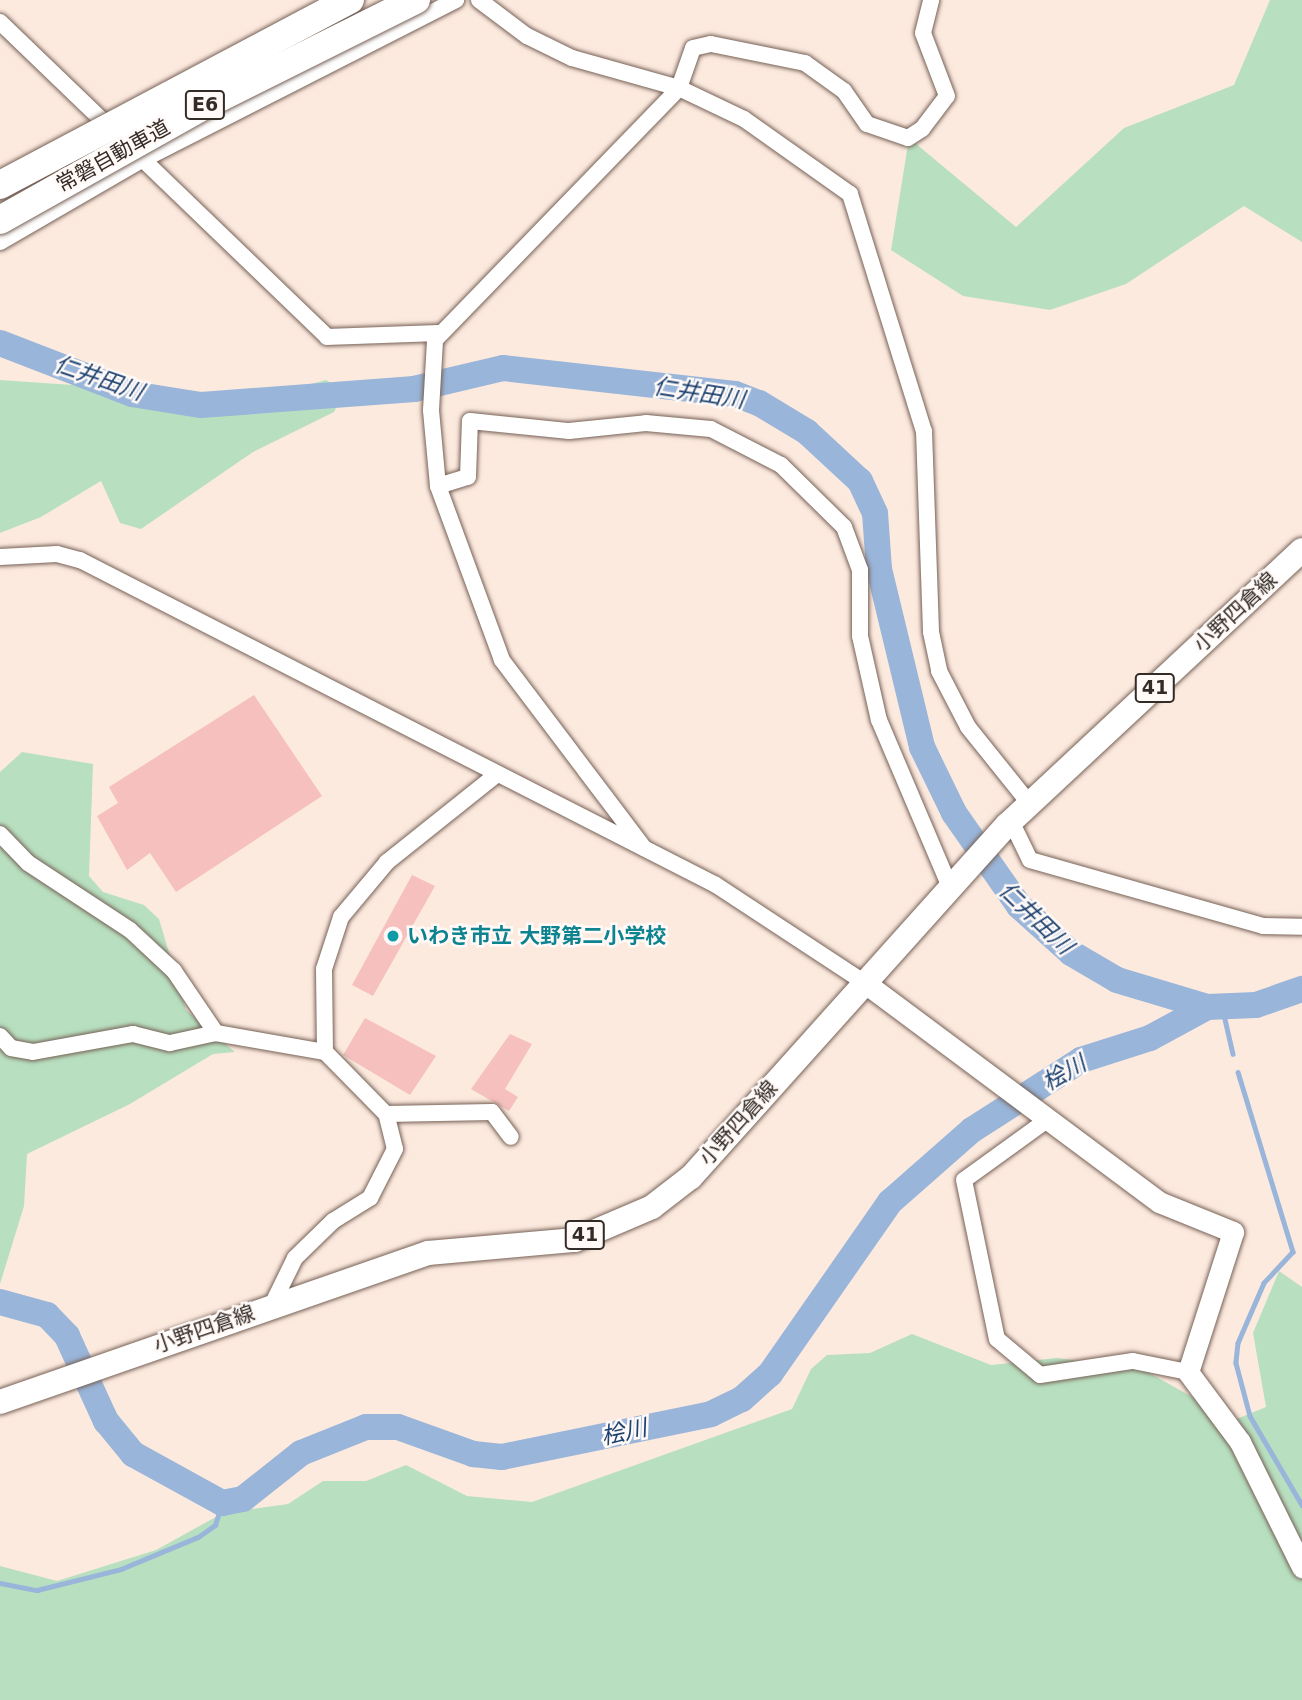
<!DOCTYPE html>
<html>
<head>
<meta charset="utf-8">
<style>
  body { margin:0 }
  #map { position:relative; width:1302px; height:1700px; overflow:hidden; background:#fdeadf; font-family:"DejaVu Sans","Noto Sans JP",sans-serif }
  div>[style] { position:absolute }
  .green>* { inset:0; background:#b8e0c0 }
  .stream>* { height:4.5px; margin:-2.25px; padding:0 2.25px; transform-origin:2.25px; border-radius:2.25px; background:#99b5d9 }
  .river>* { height:26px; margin:-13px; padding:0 13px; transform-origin:13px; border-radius:13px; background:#99b5d9 }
  .building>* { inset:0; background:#f5c0be }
  .roads { filter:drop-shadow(0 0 2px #766156) drop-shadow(0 0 2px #766156) }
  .street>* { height:16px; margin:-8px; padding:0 8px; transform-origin:8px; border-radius:8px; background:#fff }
  .secondary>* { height:21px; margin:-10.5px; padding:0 10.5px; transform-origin:10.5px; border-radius:10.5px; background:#fff }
  .primary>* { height:24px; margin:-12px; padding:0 12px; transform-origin:12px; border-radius:12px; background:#fff }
  .bridges { filter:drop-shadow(0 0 2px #766156) drop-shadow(0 0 2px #766156) }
  .highway-bridge>* { height:28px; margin:-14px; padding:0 14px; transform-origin:14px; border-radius:14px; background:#fff }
  .dots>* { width:19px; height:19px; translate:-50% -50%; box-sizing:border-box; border:4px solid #fffaf8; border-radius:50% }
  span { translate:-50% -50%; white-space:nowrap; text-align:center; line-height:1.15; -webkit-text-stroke:5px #fffaf8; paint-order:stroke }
  .shield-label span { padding:2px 5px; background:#fffaf8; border:2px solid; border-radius:5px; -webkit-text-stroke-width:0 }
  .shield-label { font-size:19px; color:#332b26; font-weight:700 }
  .street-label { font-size:21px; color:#332b26 }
  .culture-label { font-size:21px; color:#0d838f; font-weight:700 }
  .left { translate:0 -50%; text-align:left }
  .water-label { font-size:23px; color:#1c4271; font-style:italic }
</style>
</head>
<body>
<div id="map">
  <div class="green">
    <i style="clip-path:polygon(1270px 0,1302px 0,1302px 242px,1244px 206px,1126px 284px,1050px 310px,963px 296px,891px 250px,909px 138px,1016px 227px,1124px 128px,1234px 85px)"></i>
    <i style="clip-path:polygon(0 380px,87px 386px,155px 401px,262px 397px,326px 380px,345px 391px,334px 412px,253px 452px,141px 529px,120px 523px,101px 481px,41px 517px,0 533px)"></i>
    <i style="clip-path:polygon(22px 752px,93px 764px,89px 876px,103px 892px,144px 905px,159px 919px,186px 1010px,235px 1052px,213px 1054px,130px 1104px,27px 1154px,24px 1206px,0 1284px,0 772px)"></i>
    <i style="clip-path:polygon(1279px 1271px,1302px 1287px,1302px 1700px,0 1700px,0 1566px,57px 1581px,156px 1550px,223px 1513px,288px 1504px,323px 1481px,366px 1481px,406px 1465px,467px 1496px,532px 1502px,792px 1409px,811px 1369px,827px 1355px,870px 1353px,912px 1334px,991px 1365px,1057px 1358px,1142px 1369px,1234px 1420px,1266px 1407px,1253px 1333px)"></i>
  </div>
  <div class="stream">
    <i style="left:1222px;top:1006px;width:49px;rotate:77.1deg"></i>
    <i style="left:1238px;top:1072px;width:188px;rotate:73deg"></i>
    <i style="left:1293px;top:1252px;width:42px;rotate:133.1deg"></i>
    <i style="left:1264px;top:1283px;width:65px;rotate:113.4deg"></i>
    <i style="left:1238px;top:1343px;width:20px;rotate:96deg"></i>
    <i style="left:1236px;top:1363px;width:55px;rotate:75.2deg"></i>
    <i style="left:1250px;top:1416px;width:103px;rotate:59.7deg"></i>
    <i style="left:0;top:1583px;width:38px;rotate:11deg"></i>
    <i style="left:37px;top:1590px;width:87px;rotate:-14deg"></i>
    <i style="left:121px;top:1569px;width:83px;rotate:-22.6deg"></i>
    <i style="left:198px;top:1537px;width:21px;rotate:-35deg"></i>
    <i style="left:215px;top:1525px;width:23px;rotate:-72deg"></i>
  </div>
  <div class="river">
    <i style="left:0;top:343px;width:142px;rotate:21.1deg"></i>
    <i style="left:132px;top:394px;width:70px;rotate:9.1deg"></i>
    <i style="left:201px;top:405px;width:214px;rotate:-4.3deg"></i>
    <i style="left:414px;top:389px;width:91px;rotate:-13.3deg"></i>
    <i style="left:503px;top:368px;width:233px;rotate:6.4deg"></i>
    <i style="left:735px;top:394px;width:26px;rotate:21deg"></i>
    <i style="left:759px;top:403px;width:56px;rotate:31.1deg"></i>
    <i style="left:807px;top:432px;width:72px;rotate:42.8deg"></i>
    <i style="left:860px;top:481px;width:35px;rotate:65deg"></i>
    <i style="left:875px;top:513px;width:56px;rotate:85.9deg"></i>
    <i style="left:879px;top:569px;width:183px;rotate:76.4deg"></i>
    <i style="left:922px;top:747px;width:73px;rotate:64.1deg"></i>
    <i style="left:954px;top:813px;width:113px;rotate:55deg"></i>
    <i style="left:1019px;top:906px;width:70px;rotate:42.1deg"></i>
    <i style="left:1071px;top:953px;width:53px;rotate:30.4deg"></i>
    <i style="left:1117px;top:980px;width:94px;rotate:16.7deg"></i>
    <i style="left:1207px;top:1007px;width:49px;rotate:-2.3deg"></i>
    <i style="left:1256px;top:1005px;width:49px;rotate:-19.2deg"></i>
    <i style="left:0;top:1302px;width:49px;rotate:15.5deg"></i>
    <i style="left:47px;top:1315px;width:29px;rotate:46deg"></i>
    <i style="left:67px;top:1336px;width:94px;rotate:65.4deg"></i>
    <i style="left:106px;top:1421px;width:43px;rotate:50.7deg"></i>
    <i style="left:133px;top:1454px;width:102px;rotate:28.8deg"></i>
    <i style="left:222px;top:1503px;width:21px;rotate:-11deg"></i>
    <i style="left:243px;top:1499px;width:74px;rotate:-38.4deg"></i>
    <i style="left:301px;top:1453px;width:70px;rotate:-21.8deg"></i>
    <i style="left:366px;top:1427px;width:32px"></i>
    <i style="left:398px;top:1427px;width:80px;rotate:19.8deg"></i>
    <i style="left:473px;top:1454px;width:29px;rotate:6deg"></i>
    <i style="left:502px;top:1457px;width:213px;rotate:-11.6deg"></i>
    <i style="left:711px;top:1414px;width:34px;rotate:-26deg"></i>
    <i style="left:742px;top:1399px;width:38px;rotate:-42deg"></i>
    <i style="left:770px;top:1374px;width:210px;rotate:-55.1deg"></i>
    <i style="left:890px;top:1202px;width:109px;rotate:-41.3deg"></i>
    <i style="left:972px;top:1130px;width:130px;rotate:-32.7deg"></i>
    <i style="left:1081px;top:1060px;width:72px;rotate:-17.7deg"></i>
    <i style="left:1150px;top:1038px;width:65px;rotate:-28.5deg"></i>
  </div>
  <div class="building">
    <i style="clip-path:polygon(254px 695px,322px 796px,176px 892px,150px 853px,127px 870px,97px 816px,118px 803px,109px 787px)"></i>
    <i style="clip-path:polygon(412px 875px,435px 886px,373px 996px,352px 985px)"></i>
    <i style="clip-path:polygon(365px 1018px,436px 1056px,410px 1095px,343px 1055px)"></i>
    <i style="clip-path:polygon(510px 1034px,532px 1044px,505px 1089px,518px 1097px,509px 1111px,471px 1089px)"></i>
  </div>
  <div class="roads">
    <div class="street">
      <i style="left:479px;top:0;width:60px;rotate:36.9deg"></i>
      <i style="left:527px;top:36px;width:50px;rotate:26.1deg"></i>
      <i style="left:572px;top:58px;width:111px;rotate:15.7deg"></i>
      <i style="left:679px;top:88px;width:72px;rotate:25.5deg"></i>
      <i style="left:744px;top:119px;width:130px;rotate:35.3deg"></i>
      <i style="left:850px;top:194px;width:248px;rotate:72.7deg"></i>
      <i style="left:924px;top:431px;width:201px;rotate:88deg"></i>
      <i style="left:931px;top:632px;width:40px;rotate:78deg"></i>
      <i style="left:939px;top:671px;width:63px;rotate:62.6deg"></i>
      <i style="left:968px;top:727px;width:99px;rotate:51.2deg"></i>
      <i style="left:0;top:22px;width:454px;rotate:43.9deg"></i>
      <i style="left:327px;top:337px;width:111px;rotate:-2.1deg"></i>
      <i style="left:0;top:242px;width:162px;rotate:-30.1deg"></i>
      <i style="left:140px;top:161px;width:355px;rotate:-27deg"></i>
      <i style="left:438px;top:486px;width:31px;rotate:-17deg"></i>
      <i style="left:468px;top:477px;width:56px;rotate:-88deg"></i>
      <i style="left:470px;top:421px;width:100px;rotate:5.8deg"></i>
      <i style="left:569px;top:431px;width:77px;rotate:-5.9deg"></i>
      <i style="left:646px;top:423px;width:65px;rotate:5.3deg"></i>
      <i style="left:711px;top:429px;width:79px;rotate:27.2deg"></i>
      <i style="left:781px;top:465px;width:88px;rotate:44.5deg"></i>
      <i style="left:844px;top:527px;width:46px;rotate:69.6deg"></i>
      <i style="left:860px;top:570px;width:66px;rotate:90deg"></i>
      <i style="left:860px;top:636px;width:86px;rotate:77.3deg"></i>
      <i style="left:879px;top:720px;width:181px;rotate:67deg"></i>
      <i style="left:0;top:557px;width:57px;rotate:-3deg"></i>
      <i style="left:57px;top:554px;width:24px;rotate:15deg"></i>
      <i style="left:80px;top:560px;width:714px;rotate:27.07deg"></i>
      <i style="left:716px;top:885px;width:182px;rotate:33.3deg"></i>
      <i style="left:1011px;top:821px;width:43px;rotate:64deg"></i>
      <i style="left:1030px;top:860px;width:242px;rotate:15.8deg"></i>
      <i style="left:1263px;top:926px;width:39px;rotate:1deg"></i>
      <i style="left:0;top:834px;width:40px;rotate:46deg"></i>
      <i style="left:28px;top:863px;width:122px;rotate:33.3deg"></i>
      <i style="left:130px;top:930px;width:60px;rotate:43deg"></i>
      <i style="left:174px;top:971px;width:75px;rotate:55.9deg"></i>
      <i style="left:644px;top:848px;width:236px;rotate:-127.1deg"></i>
      <i style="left:502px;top:660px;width:185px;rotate:-110.2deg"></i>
      <i style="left:438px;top:486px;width:76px;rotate:-95.3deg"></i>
      <i style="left:431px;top:410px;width:70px;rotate:-86.7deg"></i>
      <i style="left:435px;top:340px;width:351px;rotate:-45.9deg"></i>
      <i style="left:679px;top:88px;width:42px;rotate:-70.7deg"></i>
      <i style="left:693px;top:48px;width:18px;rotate:-13deg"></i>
      <i style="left:711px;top:44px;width:96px;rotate:11.4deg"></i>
      <i style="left:805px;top:63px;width:48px;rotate:35.7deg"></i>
      <i style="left:844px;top:91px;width:40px;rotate:55.1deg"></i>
      <i style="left:867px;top:124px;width:43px;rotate:18.9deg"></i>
      <i style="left:908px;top:138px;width:17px;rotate:-33deg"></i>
      <i style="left:922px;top:129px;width:41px;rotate:-52.9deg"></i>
      <i style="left:947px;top:96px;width:67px;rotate:-110.9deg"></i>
      <i style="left:923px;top:33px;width:34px;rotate:-76deg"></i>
      <i style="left:0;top:1036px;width:16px;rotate:47deg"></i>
      <i style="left:11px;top:1048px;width:22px;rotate:10deg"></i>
      <i style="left:33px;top:1052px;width:102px;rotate:-10.2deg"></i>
      <i style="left:133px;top:1034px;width:38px;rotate:14deg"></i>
      <i style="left:170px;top:1043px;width:47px;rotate:-12.3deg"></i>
      <i style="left:216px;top:1033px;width:111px;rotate:9.9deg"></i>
      <i style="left:386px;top:1114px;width:106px;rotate:-1.1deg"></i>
      <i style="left:492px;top:1112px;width:31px;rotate:53deg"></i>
      <i style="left:1047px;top:1120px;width:102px;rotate:144.1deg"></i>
      <i style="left:964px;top:1180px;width:162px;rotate:78.3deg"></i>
      <i style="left:997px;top:1339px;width:56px;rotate:39.9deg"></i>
      <i style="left:1040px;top:1375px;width:94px;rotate:-8.6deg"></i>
      <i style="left:1133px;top:1361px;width:56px;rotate:11.3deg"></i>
      <i style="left:272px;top:1305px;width:52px;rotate:-63.9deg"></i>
      <i style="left:295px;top:1258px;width:53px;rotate:-44.2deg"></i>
      <i style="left:333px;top:1221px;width:44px;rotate:-31.9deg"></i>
      <i style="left:370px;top:1198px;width:55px;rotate:-63deg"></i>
      <i style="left:395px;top:1149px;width:36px;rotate:-104deg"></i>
      <i style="left:386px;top:1114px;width:87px;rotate:-134.5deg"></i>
      <i style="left:325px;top:1052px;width:83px;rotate:-90.7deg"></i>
      <i style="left:324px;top:969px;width:55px;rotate:-71.9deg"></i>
      <i style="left:341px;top:917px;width:72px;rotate:-50.1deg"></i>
      <i style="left:387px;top:862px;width:139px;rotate:-38.6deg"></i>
    </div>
    <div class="secondary">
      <i style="left:868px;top:985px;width:363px;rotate:36.7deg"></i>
      <i style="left:1159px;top:1202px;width:80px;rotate:22.1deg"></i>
      <i style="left:1233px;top:1232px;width:147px;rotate:107.8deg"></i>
      <i style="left:1188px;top:1372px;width:87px;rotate:53.4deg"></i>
      <i style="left:1240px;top:1442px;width:140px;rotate:63.6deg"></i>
    </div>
    <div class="primary">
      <i style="left:0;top:1402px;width:453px;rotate:-19.2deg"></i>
      <i style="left:428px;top:1253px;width:148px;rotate:-5.1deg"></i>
      <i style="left:575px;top:1240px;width:84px;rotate:-23.2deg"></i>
      <i style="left:652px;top:1207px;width:49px;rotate:-37.6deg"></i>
      <i style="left:691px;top:1177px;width:473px;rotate:-48.1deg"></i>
      <i style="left:1007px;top:825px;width:403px;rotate:-43deg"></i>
    </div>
  </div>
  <div class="bridges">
    <div class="highway-bridge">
      <i style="left:0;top:185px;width:396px;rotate:-27.9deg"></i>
      <i style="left:0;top:220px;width:233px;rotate:-29.3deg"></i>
      <i style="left:203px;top:106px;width:238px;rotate:-26.5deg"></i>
    </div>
  </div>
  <div class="dots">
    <i style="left:393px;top:936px;background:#0f9aa8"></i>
  </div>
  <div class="shield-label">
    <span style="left:205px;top:105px">E6</span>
    <span style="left:1155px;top:688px">41</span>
    <span style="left:585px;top:1235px">41</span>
  </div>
  <div class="street-label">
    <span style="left:113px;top:156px;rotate:-29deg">常磐自動車道</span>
    <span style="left:1235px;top:612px;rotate:-43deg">小野四倉線</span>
    <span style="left:738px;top:1123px;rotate:-48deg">小野四倉線</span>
    <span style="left:204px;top:1329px;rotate:-19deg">小野四倉線</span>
  </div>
  <div class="culture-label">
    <span class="left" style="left:407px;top:936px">いわき市立 大野第二小学校</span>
  </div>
  <div class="water-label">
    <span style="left:99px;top:378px;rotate:19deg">仁井田川</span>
    <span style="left:699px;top:393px;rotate:9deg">仁井田川</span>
    <span style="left:1036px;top:918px;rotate:44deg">仁井田川</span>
    <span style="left:1064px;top:1073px;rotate:-30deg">桧川</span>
    <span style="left:624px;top:1432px;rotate:-12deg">桧川</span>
  </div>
</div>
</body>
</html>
